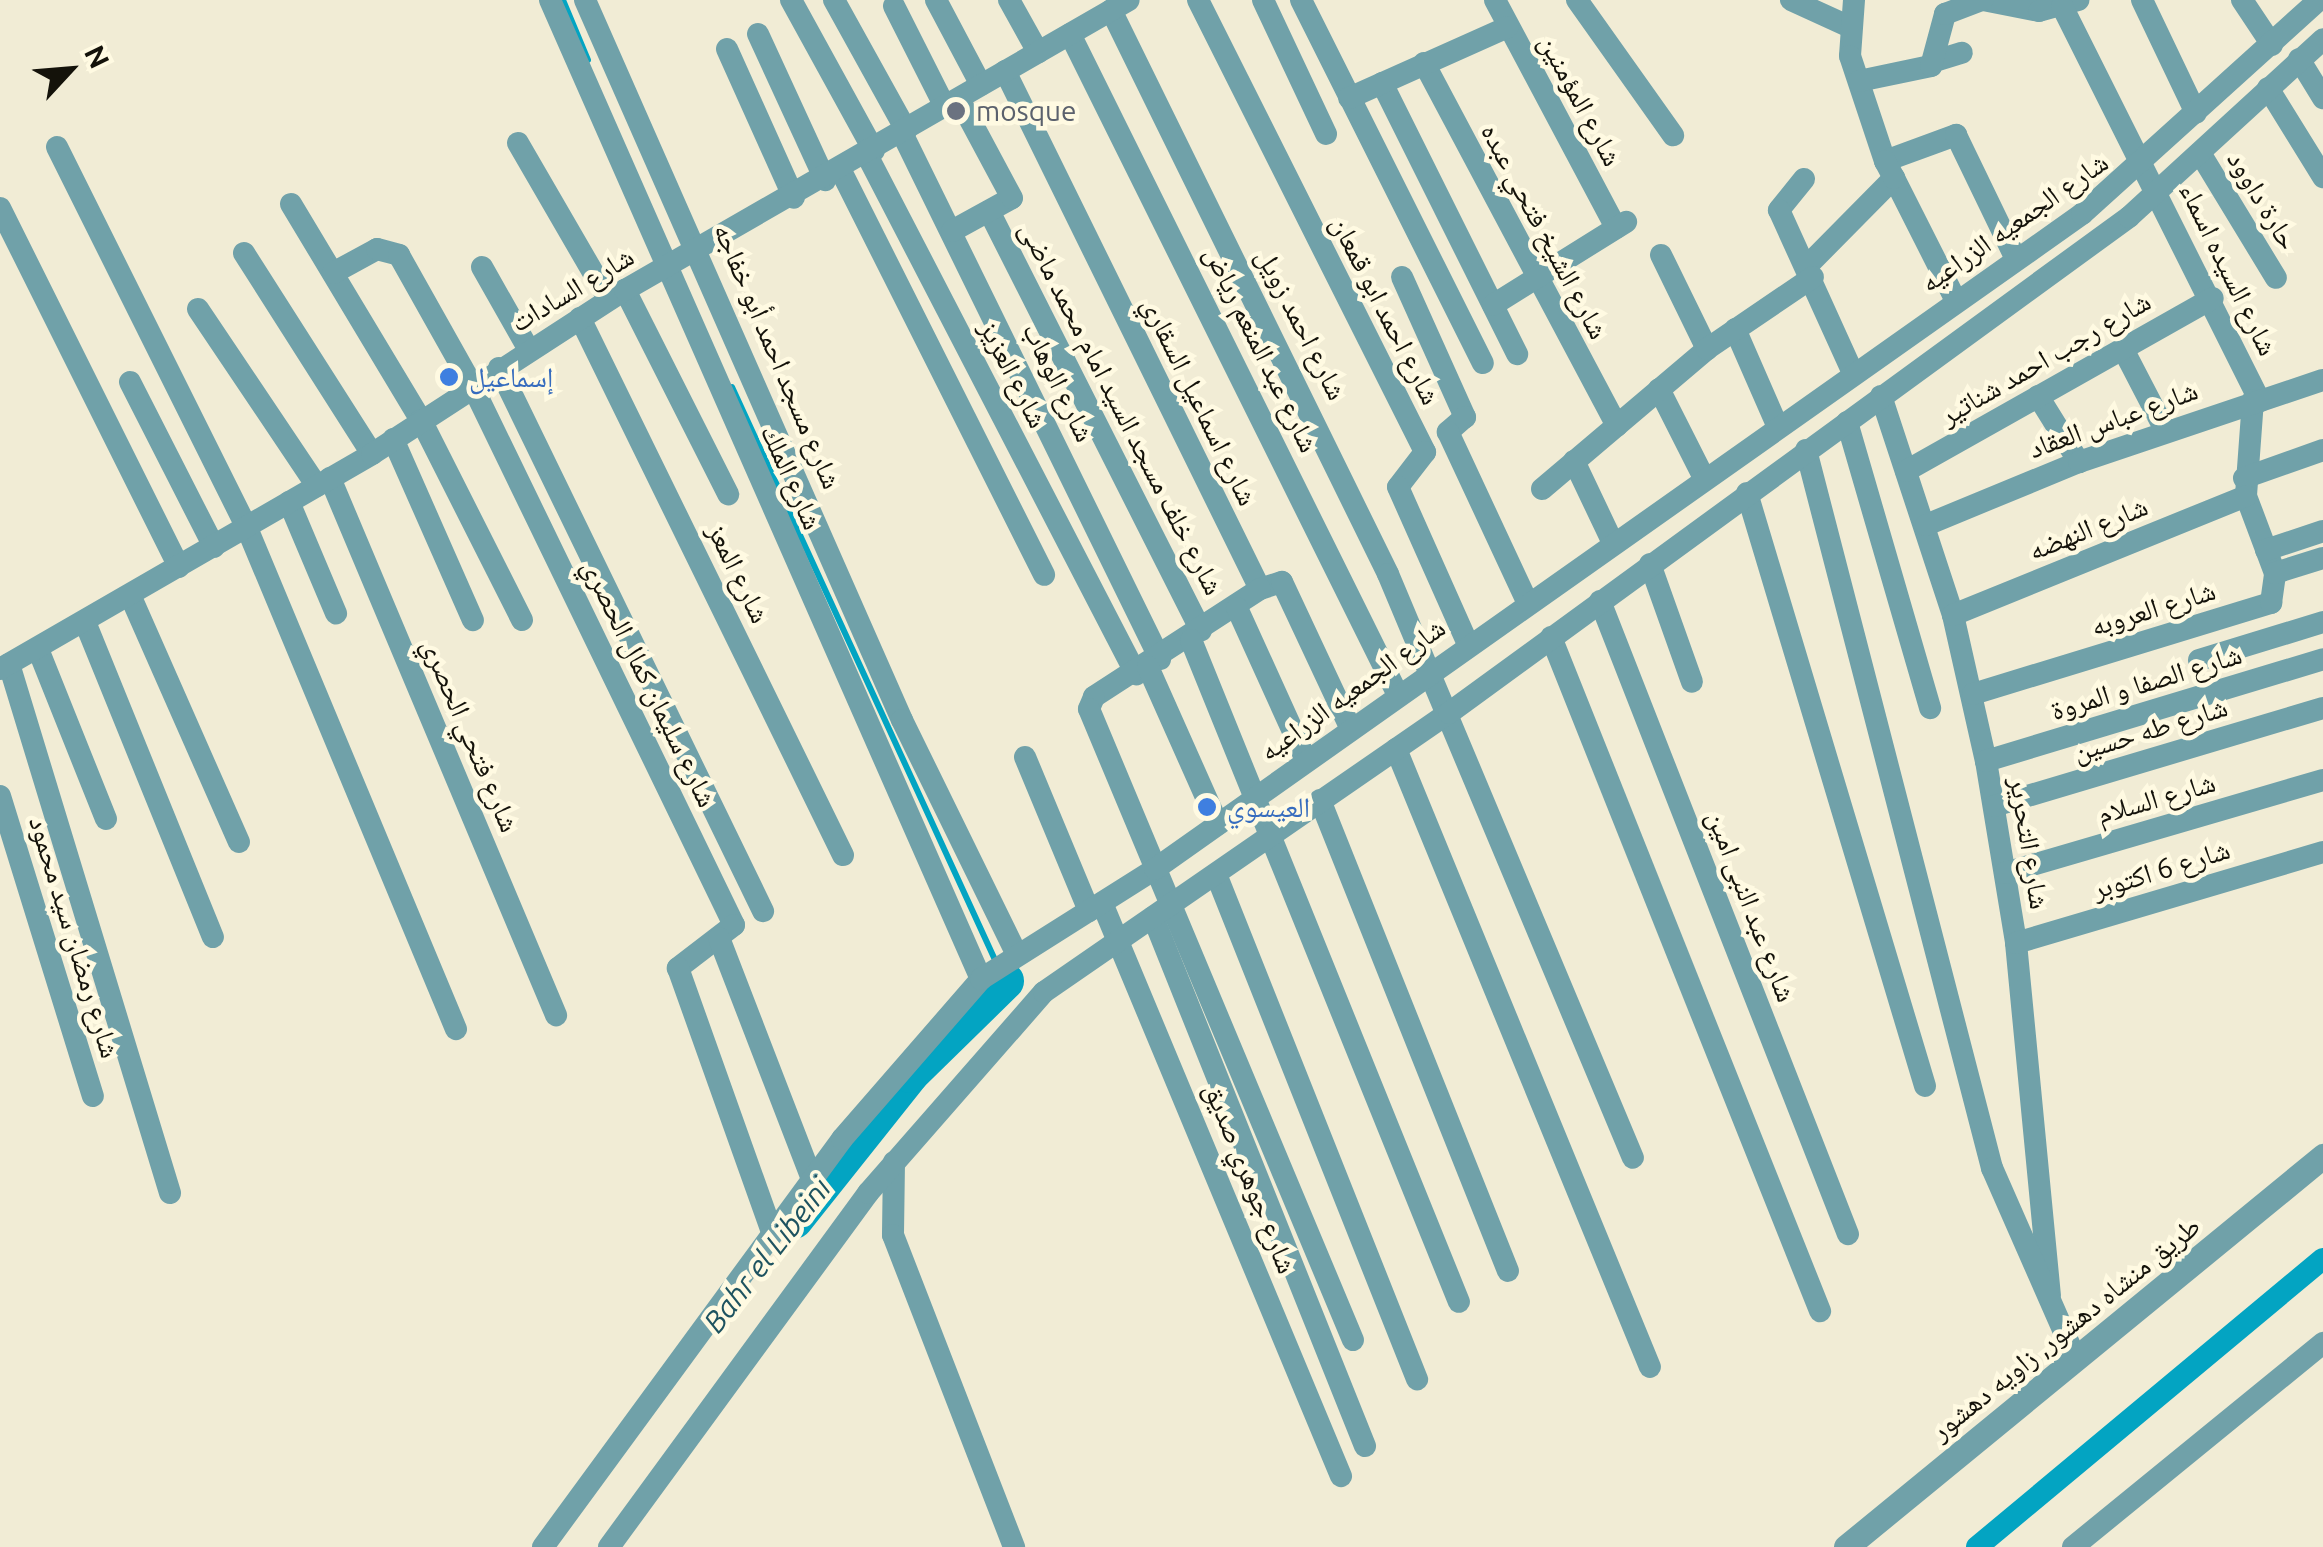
<!DOCTYPE html>
<html>
<head>
<meta charset="utf-8">
<style>
  body { margin:0 }
  #map { position:relative; width:2323px; height:1547px; overflow:hidden; background:#f1ecd5; font-family:Ubuntu,"Noto Naskh Arabic",sans-serif }
  div>[style] { position:absolute }
  .stream>* { height:6px; margin:-3px; padding:0 3px; transform-origin:3px; border-radius:3px; background:#03a4c2 }
  .canal>* { height:22px; margin:-11px; padding:0 11px; transform-origin:11px; border-radius:11px; background:#03a4c2 }
  .river>* { height:38px; margin:-19px; padding:0 19px; transform-origin:19px; border-radius:19px; background:#03a4c2 }
  .minor>* { height:22px; margin:-11px; padding:0 11px; transform-origin:11px; border-radius:11px; background:#70a1a9 }
  .tertiary>* { height:25px; margin:-12.5px; padding:0 12.5px; transform-origin:12.5px; border-radius:12.5px; background:#70a1a9 }
  .dots>* { width:28px; height:28px; translate:-50% -50%; box-sizing:border-box; border:5px solid #fffae2; border-radius:50% }
  span { translate:-50% -50%; white-space:nowrap; text-align:center; line-height:1.15; -webkit-text-stroke:9px #fffae2; paint-order:stroke }
  .street-label { font-size:28px; color:#14120a }
  .worship-label { font-size:28px; color:#5b616d }
  .left { translate:0 -50%; text-align:left }
  .shop-label { font-size:28px; color:#366cbe }
  .water-label { font-size:30px; color:#1e5360; font-style:italic }
  .north { position:absolute; left:20px; top:20px; width:100px; height:100px; -webkit-text-stroke:8px #fffae2; paint-order:stroke; rotate:64deg; font-size:28px; font-weight:700; line-height:40px; text-align:center; color:#14120a }
  .north::after { content:''; display:block; margin:auto; width:35px; height:45px; background:#14120a; clip-path:polygon(50% 0,100% 100%,50% 72%,0 100%) }
</style>
</head>
<body>
<div id="map">
  <div class="stream">
    <i style="left:563px;top:0;width:65px;rotate:67.4deg"></i>
    <i style="left:732px;top:387px;width:633px;rotate:65.34deg"></i>
  </div>
  <div class="canal">
    <i style="left:1977px;top:1547px;width:450px;rotate:-39.8deg"></i>
  </div>
  <div class="river">
    <i style="left:794px;top:1220px;width:186px;rotate:-51.5deg"></i>
    <i style="left:910px;top:1074px;width:133px;rotate:-44.4deg"></i>
  </div>
  <div class="minor">
    <i style="left:550px;top:0;width:1070px;rotate:66.24deg"></i>
    <i style="left:585px;top:0;width:787px;rotate:66.24deg"></i>
    <i style="left:902px;top:720px;width:259px;rotate:63.9deg"></i>
    <i style="left:791px;top:0;width:172px;rotate:61.2deg"></i>
    <i style="left:834px;top:0;width:149px;rotate:61deg"></i>
    <i style="left:936px;top:0;width:96px;rotate:62.1deg"></i>
    <i style="left:1009px;top:0;width:60px;rotate:60.9deg"></i>
    <i style="left:1198px;top:0;width:506px;rotate:63.33deg"></i>
    <i style="left:1425px;top:452px;width:44px;rotate:127.6deg"></i>
    <i style="left:1398px;top:487px;width:170px;rotate:66deg"></i>
    <i style="left:1263px;top:0;width:148px;rotate:64.8deg"></i>
    <i style="left:1301px;top:0;width:406px;rotate:63.4deg"></i>
    <i style="left:1495px;top:0;width:258px;rotate:62deg"></i>
    <i style="left:1577px;top:0;width:166px;rotate:54.6deg"></i>
    <i style="left:1791px;top:0;width:65px;rotate:24.6deg"></i>
    <i style="left:1854px;top:0;width:56px;rotate:94.1deg"></i>
    <i style="left:1850px;top:56px;width:111px;rotate:71.6deg"></i>
    <i style="left:1885px;top:161px;width:76px;rotate:-20.1deg"></i>
    <i style="left:1956px;top:135px;width:138px;rotate:64.2deg"></i>
    <i style="left:1983px;top:0;width:57px;rotate:11.1deg"></i>
    <i style="left:2039px;top:11px;width:41px;rotate:-15.8deg"></i>
    <i style="left:2142px;top:0;width:125px;rotate:64.5deg"></i>
    <i style="left:2242px;top:0;width:54px;rotate:56.3deg"></i>
    <i style="left:894px;top:6px;width:113px;rotate:63.2deg"></i>
    <i style="left:2062px;top:6px;width:442px;rotate:63.4deg"></i>
    <i style="left:1111px;top:10px;width:628px;rotate:63.84deg"></i>
    <i style="left:1388px;top:574px;width:633px;rotate:67.24deg"></i>
    <i style="left:758px;top:34px;width:161px;rotate:65.3deg"></i>
    <i style="left:1070px;top:34px;width:736px;rotate:63.61deg"></i>
    <i style="left:727px;top:49px;width:163px;rotate:65.8deg"></i>
    <i style="left:2299px;top:59px;width:46px;rotate:58.4deg"></i>
    <i style="left:1935px;top:61px;width:28px;rotate:-17deg"></i>
    <i style="left:1424px;top:63px;width:411px;rotate:62deg"></i>
    <i style="left:1005px;top:71px;width:577px;rotate:63.79deg"></i>
    <i style="left:1260px;top:589px;width:23px;rotate:-18deg"></i>
    <i style="left:1282px;top:582px;width:160px;rotate:64.9deg"></i>
    <i style="left:1859px;top:81px;width:74px;rotate:-11.8deg"></i>
    <i style="left:1931px;top:66px;width:54px;rotate:-74.9deg"></i>
    <i style="left:1945px;top:14px;width:40px;rotate:-21deg"></i>
    <i style="left:1382px;top:83px;width:303px;rotate:63.5deg"></i>
    <i style="left:2268px;top:88px;width:105px;rotate:58.3deg"></i>
    <i style="left:1349px;top:98px;width:174px;rotate:-24.1deg"></i>
    <i style="left:902px;top:133px;width:586px;rotate:63.87deg"></i>
    <i style="left:518px;top:143px;width:181px;rotate:59.9deg"></i>
    <i style="left:57px;top:147px;width:426px;rotate:63.5deg"></i>
    <i style="left:247px;top:528px;width:543px;rotate:67.36deg"></i>
    <i style="left:2200px;top:153px;width:146px;rotate:58.7deg"></i>
    <i style="left:867px;top:155px;width:585px;rotate:62.6deg"></i>
    <i style="left:841px;top:171px;width:452px;rotate:63.3deg"></i>
    <i style="left:1894px;top:178px;width:138px;rotate:63.2deg"></i>
    <i style="left:1804px;top:179px;width:40px;rotate:129deg"></i>
    <i style="left:1779px;top:210px;width:179px;rotate:65.6deg"></i>
    <i style="left:291px;top:204px;width:252px;rotate:59deg"></i>
    <i style="left:421px;top:420px;width:224px;rotate:63.2deg"></i>
    <i style="left:0;top:208px;width:401px;rotate:63.5deg"></i>
    <i style="left:989px;top:211px;width:470px;rotate:63.2deg"></i>
    <i style="left:952px;top:231px;width:68px;rotate:-28.8deg"></i>
    <i style="left:1012px;top:198px;width:112px;rotate:-118.2deg"></i>
    <i style="left:244px;top:253px;width:238px;rotate:57.5deg"></i>
    <i style="left:1661px;top:255px;width:105px;rotate:63.9deg"></i>
    <i style="left:1807px;top:266px;width:124px;rotate:-45.3deg"></i>
    <i style="left:1894px;top:178px;width:19px;rotate:-118deg"></i>
    <i style="left:482px;top:267px;width:95px;rotate:60.5deg"></i>
    <i style="left:333px;top:273px;width:50px;rotate:-28.6deg"></i>
    <i style="left:377px;top:249px;width:23px;rotate:15deg"></i>
    <i style="left:399px;top:255px;width:149px;rotate:60.7deg"></i>
    <i style="left:472px;top:385px;width:600px;rotate:64.12deg"></i>
    <i style="left:734px;top:925px;width:71px;rotate:142.5deg"></i>
    <i style="left:678px;top:968px;width:280px;rotate:70.4deg"></i>
    <i style="left:1402px;top:277px;width:154px;rotate:65.8deg"></i>
    <i style="left:1465px;top:417px;width:23px;rotate:139deg"></i>
    <i style="left:1448px;top:432px;width:184px;rotate:65deg"></i>
    <i style="left:625px;top:290px;width:229px;rotate:63.2deg"></i>
    <i style="left:1493px;top:305px;width:157px;rotate:-32deg"></i>
    <i style="left:198px;top:309px;width:213px;rotate:56.1deg"></i>
    <i style="left:580px;top:318px;width:598px;rotate:63.91deg"></i>
    <i style="left:1735px;top:329px;width:105px;rotate:66.4deg"></i>
    <i style="left:2123px;top:349px;width:91px;rotate:62.6deg"></i>
    <i style="left:499px;top:368px;width:604px;rotate:64.07deg"></i>
    <i style="left:130px;top:382px;width:185px;rotate:63deg"></i>
    <i style="left:1659px;top:389px;width:97px;rotate:63.2deg"></i>
    <i style="left:1881px;top:396px;width:231px;rotate:71.8deg"></i>
    <i style="left:1953px;top:615px;width:150px;rotate:77.3deg"></i>
    <i style="left:1986px;top:761px;width:184px;rotate:80.6deg"></i>
    <i style="left:2016px;top:943px;width:354px;rotate:84.5deg"></i>
    <i style="left:2038px;top:396px;width:78px;rotate:58.2deg"></i>
    <i style="left:2253px;top:400px;width:96px;rotate:94.2deg"></i>
    <i style="left:2246px;top:496px;width:82px;rotate:69.4deg"></i>
    <i style="left:1847px;top:422px;width:298px;rotate:73.8deg"></i>
    <i style="left:393px;top:439px;width:198px;rotate:66.2deg"></i>
    <i style="left:1806px;top:450px;width:742px;rotate:75.48deg"></i>
    <i style="left:1992px;top:1168px;width:206px;rotate:66.3deg"></i>
    <i style="left:1574px;top:461px;width:89px;rotate:64.6deg"></i>
    <i style="left:1906px;top:471px;width:352px;rotate:-29.4deg"></i>
    <i style="left:330px;top:478px;width:583px;rotate:67.18deg"></i>
    <i style="left:2244px;top:478px;width:84px;rotate:-19.5deg"></i>
    <i style="left:1542px;top:489px;width:216px;rotate:-40.3deg"></i>
    <i style="left:1707px;top:349px;width:128px;rotate:-34.2deg"></i>
    <i style="left:1747px;top:493px;width:619px;rotate:73.29deg"></i>
    <i style="left:289px;top:502px;width:121px;rotate:67.1deg"></i>
    <i style="left:1926px;top:525px;width:165px;rotate:-22.4deg"></i>
    <i style="left:2079px;top:462px;width:257px;rotate:-18.6deg"></i>
    <i style="left:2266px;top:550px;width:60px;rotate:-18.4deg"></i>
    <i style="left:1650px;top:564px;width:125px;rotate:70.4deg"></i>
    <i style="left:1260px;top:589px;width:198px;rotate:147deg"></i>
    <i style="left:1094px;top:697px;width:13px;rotate:113deg"></i>
    <i style="left:1089px;top:709px;width:684px;rotate:67.3deg"></i>
    <i style="left:130px;top:595px;width:270px;rotate:66.2deg"></i>
    <i style="left:1600px;top:601px;width:680px;rotate:68.61deg"></i>
    <i style="left:1237px;top:608px;width:167px;rotate:65.6deg"></i>
    <i style="left:1953px;top:615px;width:316px;rotate:-22.1deg"></i>
    <i style="left:85px;top:622px;width:340px;rotate:67.9deg"></i>
    <i style="left:1551px;top:637px;width:726px;rotate:68.24deg"></i>
    <i style="left:1191px;top:640px;width:714px;rotate:67.96deg"></i>
    <i style="left:38px;top:649px;width:183px;rotate:68.2deg"></i>
    <i style="left:2199px;top:660px;width:130px;rotate:-17deg"></i>
    <i style="left:9px;top:664px;width:553px;rotate:73.07deg"></i>
    <i style="left:1148px;top:667px;width:172px;rotate:66deg"></i>
    <i style="left:0;top:669px;width:430px;rotate:-30deg"></i>
    <i style="left:372px;top:454px;width:302px;rotate:-33deg"></i>
    <i style="left:625px;top:290px;width:581px;rotate:-29.92deg"></i>
    <i style="left:1973px;top:694px;width:312px;rotate:-17deg"></i>
    <i style="left:2271px;top:603px;width:30px;rotate:-82deg"></i>
    <i style="left:2275px;top:573px;width:50px;rotate:-17.4deg"></i>
    <i style="left:1396px;top:749px;width:668px;rotate:67.66deg"></i>
    <i style="left:1025px;top:757px;width:167px;rotate:67.4deg"></i>
    <i style="left:1986px;top:761px;width:352px;rotate:-16.8deg"></i>
    <i style="left:0;top:796px;width:314px;rotate:72.8deg"></i>
    <i style="left:1320px;top:800px;width:507px;rotate:68.24deg"></i>
    <i style="left:1994px;top:806px;width:343px;rotate:-16.6deg"></i>
    <i style="left:2005px;top:873px;width:331px;rotate:-16.3deg"></i>
    <i style="left:1216px;top:874px;width:544px;rotate:68.3deg"></i>
    <i style="left:1102px;top:903px;width:621px;rotate:67.36deg"></i>
    <i style="left:1153px;top:917px;width:570px;rotate:68.16deg"></i>
    <i style="left:719px;top:938px;width:258px;rotate:68.9deg"></i>
    <i style="left:2016px;top:943px;width:320px;rotate:-16.5deg"></i>
    <i style="left:894px;top:1162px;width:73px;rotate:90.8deg"></i>
    <i style="left:893px;top:1235px;width:335px;rotate:68.8deg"></i>
    <i style="left:543px;top:1547px;width:506px;rotate:-53.76deg"></i>
    <i style="left:842px;top:1139px;width:212px;rotate:-49deg"></i>
    <i style="left:981px;top:979px;width:206px;rotate:-32.3deg"></i>
    <i style="left:1155px;top:869px;width:1135px;rotate:-35.24deg"></i>
    <i style="left:2082px;top:214px;width:319px;rotate:-42.1deg"></i>
    <i style="left:609px;top:1547px;width:439px;rotate:-53.8deg"></i>
    <i style="left:868px;top:1193px;width:267px;rotate:-48.8deg"></i>
    <i style="left:1044px;top:992px;width:492px;rotate:-34.6deg"></i>
    <i style="left:1449px;top:713px;width:842px;rotate:-36.11deg"></i>
    <i style="left:2129px;top:217px;width:263px;rotate:-42.5deg"></i>
    <i style="left:2073px;top:1547px;width:323px;rotate:-39.2deg"></i>
  </div>
  <div class="tertiary">
    <i style="left:1846px;top:1547px;width:617px;rotate:-39.34deg"></i>
  </div>
  <div class="dots">
    <i style="left:956px;top:111px;background:#6b7280"></i>
    <i style="left:449px;top:377px;background:#3f7fe0"></i>
    <i style="left:1207px;top:807px;background:#3f7fe0"></i>
  </div>
  <div class="street-label">
    <span style="left:1581px;top:100px;rotate:62deg">شارع المؤمنين</span>
    <span style="left:2263px;top:200px;rotate:59deg">حارة داوود</span>
    <span style="left:2014px;top:222px;rotate:-35deg">شارع الجمعيه الزراعيه</span>
    <span style="left:1545px;top:231px;rotate:62deg">شارع الشيخ فتحي عبده</span>
    <span style="left:2229px;top:269px;rotate:64deg">شارع السيده اسماء</span>
    <span style="left:572px;top:289px;rotate:-31deg">شارع السادات</span>
    <span style="left:1386px;top:310px;rotate:63deg">شارع احمد ابو قمعان</span>
    <span style="left:1302px;top:324px;rotate:63deg">شارع احمد زويل</span>
    <span style="left:1262px;top:349px;rotate:64deg">شارع عبد المنعم رياض</span>
    <span style="left:778px;top:356px;rotate:67deg">شارع مسجد احمد أبو خفاجه</span>
    <span style="left:2045px;top:358px;rotate:-30deg">شارع رجب احمد شناتير</span>
    <span style="left:1014px;top:374px;rotate:63deg">شارع العزيز</span>
    <span style="left:1059px;top:382px;rotate:64deg">شارع الوهاب</span>
    <span style="left:1200px;top:401px;rotate:64deg">شارع اسماعيل السقاري</span>
    <span style="left:1122px;top:408px;rotate:63deg">شارع خلف مسجد السيد امام محمد ماضى</span>
    <span style="left:2113px;top:419px;rotate:-20deg">شارع عباس العقاد</span>
    <span style="left:792px;top:477px;rotate:66deg">شارع الملك</span>
    <span style="left:2088px;top:528px;rotate:-22deg">شارع النهضه</span>
    <span style="left:739px;top:573px;rotate:64deg">شارع المعز</span>
    <span style="left:2153px;top:608px;rotate:-17deg">شارع العروبه</span>
    <span style="left:2146px;top:682px;rotate:-17deg">شارع الصفا و المروة</span>
    <span style="left:650px;top:683px;rotate:64deg">شارع سليمان كمال الحصري</span>
    <span style="left:1352px;top:689px;rotate:-36deg">شارع الجمعيه الزراعيه</span>
    <span style="left:2150px;top:729px;rotate:-17deg">شارع طه حسين</span>
    <span style="left:471px;top:735px;rotate:67deg">شارع فتحي الحصري</span>
    <span style="left:2156px;top:798px;rotate:-16deg">شارع السلام</span>
    <span style="left:2030px;top:843px;rotate:81deg">شارع التحرير</span>
    <span style="left:2161px;top:869px;rotate:-17deg">شارع 6 اكتوبر</span>
    <span style="left:1752px;top:906px;rotate:69deg">شارع عبد النبى امين</span>
    <span style="left:75px;top:937px;rotate:73deg">شارع رمضان سيد محمود</span>
    <span style="left:1251px;top:1178px;rotate:68deg">شارع جوهري صديق</span>
    <span style="left:2065px;top:1328px;rotate:-39deg">طريق منشاه دهشور, زاويه دهشور</span>
  </div>
  <div class="worship-label">
    <span class="left" style="left:976px;top:111px">mosque</span>
  </div>
  <div class="shop-label">
    <span class="left" style="left:469px;top:377px">إسماعيل</span>
    <span class="left" style="left:1227px;top:807px">العيسوي</span>
  </div>
  <div class="water-label">
    <span style="left:767px;top:1255px;rotate:-52deg">Bahr el Libeini</span>
  </div>
  <div class="north">N</div>
</div>
</body>
</html>
